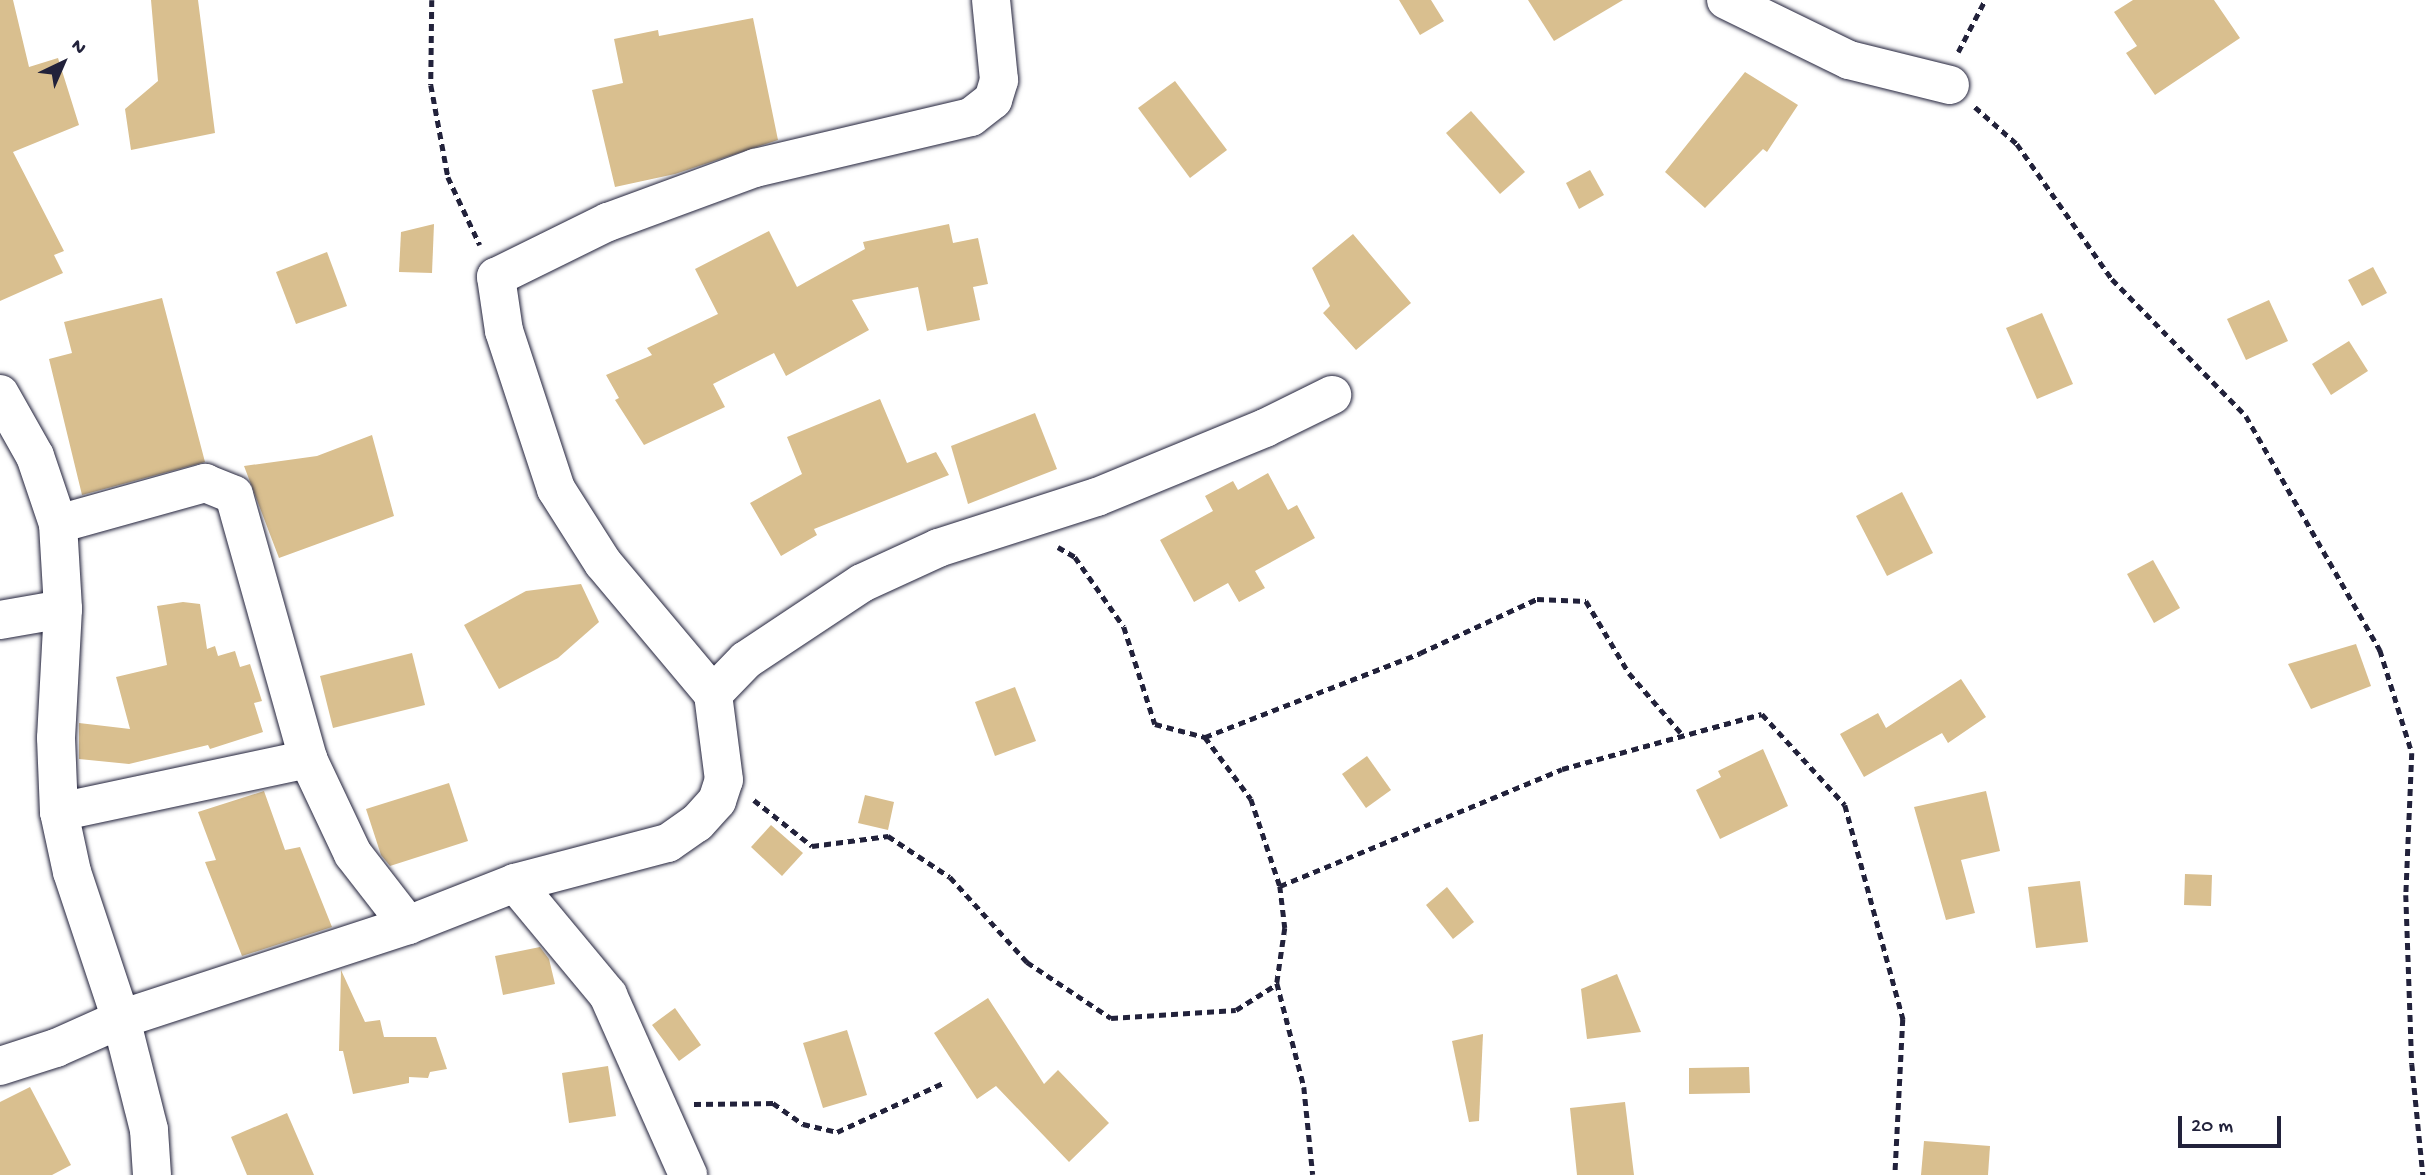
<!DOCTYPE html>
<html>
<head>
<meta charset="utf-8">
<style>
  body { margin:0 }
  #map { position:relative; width:2433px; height:1175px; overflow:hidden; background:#fff; font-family:"Gochi Hand",sans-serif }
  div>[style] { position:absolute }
  .building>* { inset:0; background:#d9bf8f }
  .path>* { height:4.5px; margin-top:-2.25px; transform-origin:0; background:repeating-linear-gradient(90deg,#22223b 0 7px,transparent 0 12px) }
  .roads { filter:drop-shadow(0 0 2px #22223b) drop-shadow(0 0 2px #22223b) }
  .minor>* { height:38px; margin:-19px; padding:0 19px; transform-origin:19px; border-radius:19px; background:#fff }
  span { translate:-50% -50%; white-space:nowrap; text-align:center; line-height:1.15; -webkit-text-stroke:7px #fff; paint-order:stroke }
  .north { position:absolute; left:28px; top:28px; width:70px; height:70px; -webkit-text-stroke:5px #fff; paint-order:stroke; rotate:44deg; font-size:19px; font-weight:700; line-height:28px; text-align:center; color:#22223b }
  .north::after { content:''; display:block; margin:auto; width:24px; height:32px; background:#22223b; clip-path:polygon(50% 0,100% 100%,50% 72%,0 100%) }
  .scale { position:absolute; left:2178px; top:1116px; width:103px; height:32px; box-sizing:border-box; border:4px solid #22223b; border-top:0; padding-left:9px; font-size:21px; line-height:24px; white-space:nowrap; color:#22223b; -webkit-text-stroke:5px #fff; paint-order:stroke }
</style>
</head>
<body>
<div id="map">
  <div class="building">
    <i style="clip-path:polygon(0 0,13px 0,29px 67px,58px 58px,79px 125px,13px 152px,64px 251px,54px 255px,63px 273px,0 301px)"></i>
    <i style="clip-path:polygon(151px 0,198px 0,215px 133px,131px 150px,125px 109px,158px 81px)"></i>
    <i style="clip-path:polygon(1399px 0,1431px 0,1444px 21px,1420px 35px)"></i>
    <i style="clip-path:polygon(1528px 0,1623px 0,1554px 41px)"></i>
    <i style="clip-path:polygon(2133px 0,2214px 0,2240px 38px,2155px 95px,2126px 53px,2137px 46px,2114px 12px)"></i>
    <i style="clip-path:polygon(753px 18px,778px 140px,675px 174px,615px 187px,592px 90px,623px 83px,614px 39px,658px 30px,659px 36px)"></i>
    <i style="clip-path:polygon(1745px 72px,1798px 105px,1767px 152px,1763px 149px,1705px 208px,1665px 172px)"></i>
    <i style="clip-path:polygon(1175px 81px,1227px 150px,1190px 178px,1138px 108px)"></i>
    <i style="clip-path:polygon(1471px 111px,1525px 172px,1500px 194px,1446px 133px)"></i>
    <i style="clip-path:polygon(1590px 170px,1604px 195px,1579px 209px,1566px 183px)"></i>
    <i style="clip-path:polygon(434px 224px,432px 273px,399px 272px,401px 232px)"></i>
    <i style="clip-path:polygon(949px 224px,953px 243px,978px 238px,988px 284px,973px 287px,980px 320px,927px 331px,918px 287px,852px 300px,869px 330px,786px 376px,774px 353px,713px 384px,725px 407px,644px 445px,615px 400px,619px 398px,606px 375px,652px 355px,647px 348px,718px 314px,695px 269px,769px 231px,797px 287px,865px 249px,863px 242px)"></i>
    <i style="clip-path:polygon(1353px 234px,1411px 303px,1356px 350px,1323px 313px,1330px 306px,1312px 268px)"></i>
    <i style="clip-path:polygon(327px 252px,347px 306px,296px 324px,276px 272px)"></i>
    <i style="clip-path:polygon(2373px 267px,2387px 293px,2362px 306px,2348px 280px)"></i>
    <i style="clip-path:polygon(162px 298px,205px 462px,82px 495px,49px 359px,72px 353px,64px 322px)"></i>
    <i style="clip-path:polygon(2269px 300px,2288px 341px,2246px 360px,2227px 319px)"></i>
    <i style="clip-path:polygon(2042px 313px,2073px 384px,2037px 399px,2006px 328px)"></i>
    <i style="clip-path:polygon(2349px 341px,2368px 371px,2331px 395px,2312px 364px)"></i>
    <i style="clip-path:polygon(880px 399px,907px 463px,936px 452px,949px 475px,814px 529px,817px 535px,781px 556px,750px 503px,802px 474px,787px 437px)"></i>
    <i style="clip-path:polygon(1035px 413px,1057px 469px,968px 504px,951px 446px)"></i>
    <i style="clip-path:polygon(372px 435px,394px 516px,279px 558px,244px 466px,317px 456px)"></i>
    <i style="clip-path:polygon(1268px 473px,1288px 510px,1297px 505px,1315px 538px,1255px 571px,1265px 588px,1239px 602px,1228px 583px,1194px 602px,1160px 540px,1213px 511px,1205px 496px,1233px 481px,1238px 490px)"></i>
    <i style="clip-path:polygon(1902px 492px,1933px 553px,1887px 576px,1856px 516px)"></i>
    <i style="clip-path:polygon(2153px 560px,2180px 608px,2154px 623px,2127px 574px)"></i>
    <i style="clip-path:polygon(581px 584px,599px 622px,558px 658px,499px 689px,464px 625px,526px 591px)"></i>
    <i style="clip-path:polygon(183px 602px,200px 604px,207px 649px,215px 646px,218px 656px,235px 651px,240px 667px,250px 664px,262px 701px,254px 703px,263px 732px,210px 749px,208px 745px,129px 764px,79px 759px,79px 723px,130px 729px,116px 677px,167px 665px,157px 606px)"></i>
    <i style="clip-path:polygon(2356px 644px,2371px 686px,2311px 709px,2288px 664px)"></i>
    <i style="clip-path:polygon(412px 653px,425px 705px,333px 728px,320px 676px)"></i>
    <i style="clip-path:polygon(1961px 679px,1986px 717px,1948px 743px,1942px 733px,1864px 777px,1840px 734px,1878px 713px,1886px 728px)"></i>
    <i style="clip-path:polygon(1015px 687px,1036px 741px,995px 756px,975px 702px)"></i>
    <i style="clip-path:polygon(1763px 749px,1788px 806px,1720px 839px,1696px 790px,1721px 777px,1718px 771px)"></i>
    <i style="clip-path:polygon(1367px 756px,1391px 790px,1366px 808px,1342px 774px)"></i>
    <i style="clip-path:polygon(449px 783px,468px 841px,390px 866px,381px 855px,366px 809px)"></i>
    <i style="clip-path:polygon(264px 791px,285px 850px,300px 847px,332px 927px,242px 956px,205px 862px,216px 860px,198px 812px)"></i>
    <i style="clip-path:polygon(1986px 791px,2000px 851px,1961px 860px,1975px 913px,1946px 920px,1914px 807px)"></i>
    <i style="clip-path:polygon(865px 795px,894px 802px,888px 830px,858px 823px)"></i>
    <i style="clip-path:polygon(771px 825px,803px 853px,782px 876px,751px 847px)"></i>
    <i style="clip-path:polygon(2185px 874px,2212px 875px,2211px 906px,2184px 905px)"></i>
    <i style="clip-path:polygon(2080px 881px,2088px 942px,2036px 948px,2028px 887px)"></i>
    <i style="clip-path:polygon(1447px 887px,1474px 922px,1453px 939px,1426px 905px)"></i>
    <i style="clip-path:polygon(540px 947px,549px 959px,555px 984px,503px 995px,495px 956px)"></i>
    <i style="clip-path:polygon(341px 970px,365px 1022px,380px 1020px,384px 1037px,436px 1037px,447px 1069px,430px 1072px,428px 1078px,409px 1077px,409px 1083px,353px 1094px,343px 1051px,339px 1051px)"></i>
    <i style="clip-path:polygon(1617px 974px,1641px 1032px,1587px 1039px,1581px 989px)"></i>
    <i style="clip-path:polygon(988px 998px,1044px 1084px,1058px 1070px,1109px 1123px,1069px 1162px,996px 1086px,977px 1099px,934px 1033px)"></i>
    <i style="clip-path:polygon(675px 1008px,701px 1045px,679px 1061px,652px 1025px)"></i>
    <i style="clip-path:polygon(847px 1030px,867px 1095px,823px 1108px,803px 1043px)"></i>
    <i style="clip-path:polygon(1483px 1034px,1479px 1121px,1469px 1122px,1452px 1041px)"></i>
    <i style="clip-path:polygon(608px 1066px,616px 1116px,569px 1123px,562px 1073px)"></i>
    <i style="clip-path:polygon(1749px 1067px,1750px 1093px,1689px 1094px,1689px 1068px)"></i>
    <i style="clip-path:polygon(30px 1087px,71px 1165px,52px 1175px,0 1175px,0 1102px)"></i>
    <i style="clip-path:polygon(1625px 1102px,1634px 1175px,1577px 1175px,1570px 1108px)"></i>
    <i style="clip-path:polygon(287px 1113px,314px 1175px,247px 1175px,231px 1137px)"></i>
    <i style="clip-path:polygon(1924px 1141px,1990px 1146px,1988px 1175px,1921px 1175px)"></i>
  </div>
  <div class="path">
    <i style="left:432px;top:0;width:85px;rotate:90.7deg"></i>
    <i style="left:431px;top:85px;width:94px;rotate:79.5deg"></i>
    <i style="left:448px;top:177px;width:75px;rotate:64.8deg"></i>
    <i style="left:1958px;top:52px;width:59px;rotate:-62.6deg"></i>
    <i style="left:1975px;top:107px;width:56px;rotate:41.4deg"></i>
    <i style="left:2017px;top:144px;width:165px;rotate:54.9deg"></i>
    <i style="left:2112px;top:279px;width:192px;rotate:45.6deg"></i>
    <i style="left:2246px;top:416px;width:270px;rotate:60.2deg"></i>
    <i style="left:2380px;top:650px;width:108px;rotate:72.7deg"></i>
    <i style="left:2412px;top:753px;width:142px;rotate:92.4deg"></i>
    <i style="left:2406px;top:895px;width:169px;rotate:88deg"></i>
    <i style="left:2412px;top:1064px;width:112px;rotate:84.3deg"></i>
    <i style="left:1058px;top:547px;width:20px;rotate:30deg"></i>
    <i style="left:1075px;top:557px;width:85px;rotate:55deg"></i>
    <i style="left:1124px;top:627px;width:102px;rotate:72.3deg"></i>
    <i style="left:1155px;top:724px;width:52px;rotate:14.6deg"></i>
    <i style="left:1205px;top:737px;width:77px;rotate:53.4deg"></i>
    <i style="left:1251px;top:799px;width:92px;rotate:71.6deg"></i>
    <i style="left:1280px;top:886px;width:42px;rotate:83.2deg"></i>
    <i style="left:1285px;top:928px;width:56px;rotate:98.3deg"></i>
    <i style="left:1277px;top:983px;width:107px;rotate:75.4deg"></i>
    <i style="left:1304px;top:1087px;width:88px;rotate:84.2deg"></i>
    <i style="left:1205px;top:737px;width:231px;rotate:-21.3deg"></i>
    <i style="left:1420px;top:653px;width:129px;rotate:-24.8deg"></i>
    <i style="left:1537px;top:599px;width:49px;rotate:2.3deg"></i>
    <i style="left:1586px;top:601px;width:84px;rotate:59.2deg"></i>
    <i style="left:1629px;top:673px;width:79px;rotate:49.1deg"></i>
    <i style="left:754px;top:800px;width:74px;rotate:38.4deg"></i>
    <i style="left:812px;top:846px;width:77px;rotate:-7.5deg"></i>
    <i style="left:888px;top:836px;width:74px;rotate:33.5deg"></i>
    <i style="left:950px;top:877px;width:115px;rotate:47.8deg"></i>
    <i style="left:1027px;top:962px;width:101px;rotate:33.7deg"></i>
    <i style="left:1111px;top:1018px;width:125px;rotate:-3.7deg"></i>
    <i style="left:1236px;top:1010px;width:49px;rotate:-32.4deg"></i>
    <i style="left:1280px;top:886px;width:305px;rotate:-22.5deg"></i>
    <i style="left:1562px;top:769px;width:207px;rotate:-15.4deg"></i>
    <i style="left:1762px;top:714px;width:123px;rotate:47.6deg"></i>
    <i style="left:1845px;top:805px;width:222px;rotate:74.8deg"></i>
    <i style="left:1903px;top:1019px;width:156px;rotate:92.9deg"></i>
    <i style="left:694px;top:1104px;width:79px;rotate:-0.7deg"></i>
    <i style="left:773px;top:1103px;width:37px;rotate:35deg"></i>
    <i style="left:803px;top:1124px;width:35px;rotate:13deg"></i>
    <i style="left:837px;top:1132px;width:119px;rotate:-24.8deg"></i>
  </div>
  <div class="roads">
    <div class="minor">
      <i style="left:1726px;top:0;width:137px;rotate:26deg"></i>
      <i style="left:1849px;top:60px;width:104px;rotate:13.9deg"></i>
      <i style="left:0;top:394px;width:71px;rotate:60.6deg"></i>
      <i style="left:35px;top:456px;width:72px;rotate:71.3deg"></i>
      <i style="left:58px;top:524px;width:85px;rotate:86.6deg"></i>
      <i style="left:63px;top:609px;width:129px;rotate:93.1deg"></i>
      <i style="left:56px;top:738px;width:74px;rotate:87.7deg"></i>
      <i style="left:59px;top:812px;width:61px;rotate:77.8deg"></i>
      <i style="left:72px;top:872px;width:155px;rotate:71.6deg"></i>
      <i style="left:121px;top:1019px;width:114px;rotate:75.8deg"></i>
      <i style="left:149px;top:1130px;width:45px;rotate:86.2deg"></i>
      <i style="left:58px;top:524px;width:153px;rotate:-15.6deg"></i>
      <i style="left:205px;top:483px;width:31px;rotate:22deg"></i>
      <i style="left:234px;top:495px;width:274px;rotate:74.3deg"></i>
      <i style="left:0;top:620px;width:64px;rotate:-9.9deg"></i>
      <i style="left:713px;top:694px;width:47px;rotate:-45.9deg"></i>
      <i style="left:746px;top:660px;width:139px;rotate:-33.6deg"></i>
      <i style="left:862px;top:583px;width:84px;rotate:-24.7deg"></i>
      <i style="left:938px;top:548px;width:167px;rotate:-17.8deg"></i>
      <i style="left:1097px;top:497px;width:182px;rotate:-22.3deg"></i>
      <i style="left:1265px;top:428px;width:75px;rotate:-26.2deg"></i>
      <i style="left:59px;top:812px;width:255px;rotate:-12deg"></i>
      <i style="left:308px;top:759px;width:105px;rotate:64.7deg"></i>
      <i style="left:353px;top:854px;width:90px;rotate:52.2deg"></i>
      <i style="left:515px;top:883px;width:146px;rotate:50.3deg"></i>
      <i style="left:608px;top:995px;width:197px;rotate:66deg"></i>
      <i style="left:0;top:1066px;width:59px;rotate:-17.8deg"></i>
      <i style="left:56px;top:1048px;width:71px;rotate:-24deg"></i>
      <i style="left:121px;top:1019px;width:302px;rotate:-18.1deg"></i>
      <i style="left:408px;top:925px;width:115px;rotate:-21.4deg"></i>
      <i style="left:515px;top:883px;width:158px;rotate:-14.7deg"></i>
      <i style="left:668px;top:843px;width:35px;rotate:-35deg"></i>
      <i style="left:697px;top:823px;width:30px;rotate:-48deg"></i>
      <i style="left:717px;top:801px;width:22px;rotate:-72deg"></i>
      <i style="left:724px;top:780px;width:87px;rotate:-97.3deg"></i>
      <i style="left:713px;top:694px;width:171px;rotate:-130deg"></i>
      <i style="left:603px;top:563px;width:88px;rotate:-122.4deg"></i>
      <i style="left:556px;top:489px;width:166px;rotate:-108.2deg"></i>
      <i style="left:504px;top:331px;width:55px;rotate:-98.4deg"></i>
      <i style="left:496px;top:277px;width:125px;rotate:-26.2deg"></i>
      <i style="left:608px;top:222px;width:157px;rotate:-20.2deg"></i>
      <i style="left:755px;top:168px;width:222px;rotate:-13.3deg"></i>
      <i style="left:971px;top:117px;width:28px;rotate:-38deg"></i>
      <i style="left:993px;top:100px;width:21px;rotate:-73deg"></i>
      <i style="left:999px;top:80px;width:80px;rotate:-95.7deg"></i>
    </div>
  </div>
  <div class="north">N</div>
  <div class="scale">20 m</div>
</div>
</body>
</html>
